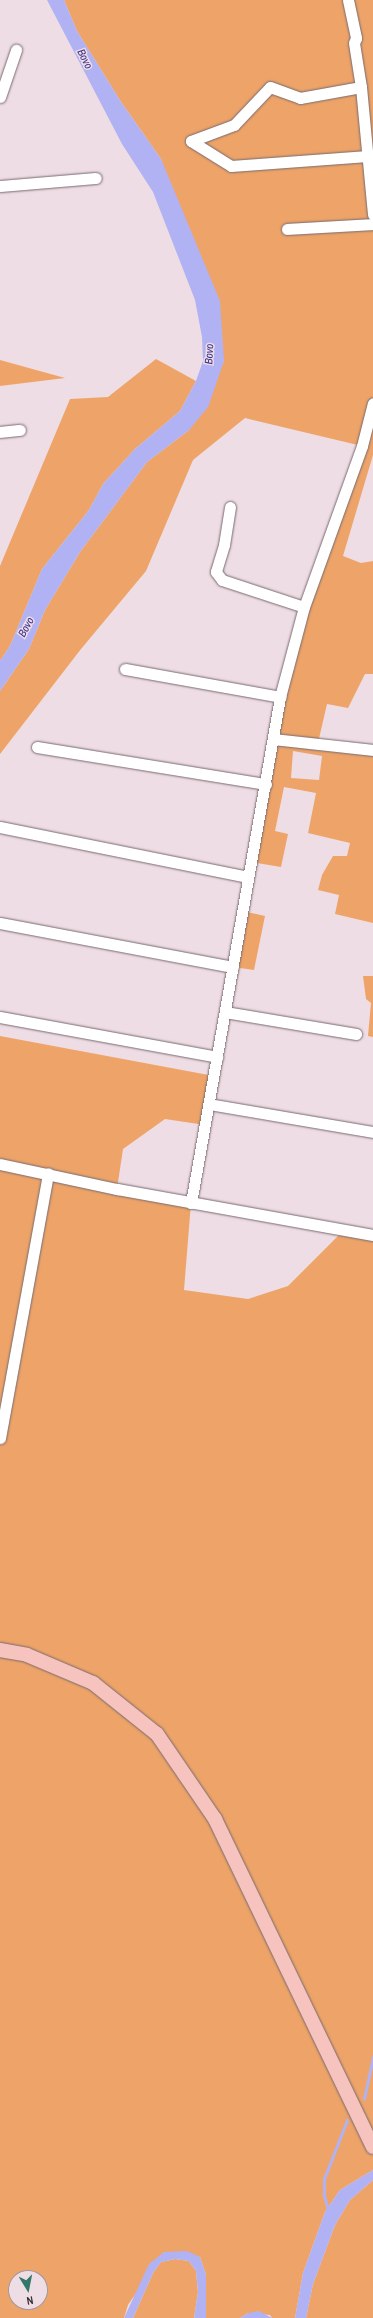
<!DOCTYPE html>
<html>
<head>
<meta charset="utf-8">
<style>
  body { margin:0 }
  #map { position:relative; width:373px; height:2318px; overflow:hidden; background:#eedde4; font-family:"Archivo Narrow",sans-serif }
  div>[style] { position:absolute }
  .green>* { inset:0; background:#eea468 }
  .water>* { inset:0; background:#b0b2f4 }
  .stream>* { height:2.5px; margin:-1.25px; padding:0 1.25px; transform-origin:1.25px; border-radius:1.25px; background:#b0b2f4 }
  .roads { filter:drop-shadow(0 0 1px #796a70) drop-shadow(0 0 1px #796a70) }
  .minor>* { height:11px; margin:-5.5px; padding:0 5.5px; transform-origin:5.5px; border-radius:5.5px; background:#fff }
  .major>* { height:14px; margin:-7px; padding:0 7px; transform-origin:7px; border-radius:7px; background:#f7c3bf }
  span { translate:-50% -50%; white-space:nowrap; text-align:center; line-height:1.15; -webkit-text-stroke:3px #eedde4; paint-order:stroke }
  .water-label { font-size:11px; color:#3b308d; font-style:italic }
  .north { position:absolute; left:8px; top:2270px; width:40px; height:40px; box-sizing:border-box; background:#eedde4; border:1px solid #a5989d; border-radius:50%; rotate:170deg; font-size:11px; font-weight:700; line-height:16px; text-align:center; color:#373033 }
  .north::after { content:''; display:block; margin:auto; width:14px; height:18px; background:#33776a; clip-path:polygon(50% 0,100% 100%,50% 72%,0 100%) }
</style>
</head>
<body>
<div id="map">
  <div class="green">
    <i style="clip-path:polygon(evenodd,64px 0,373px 0,373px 455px,343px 556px,361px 563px,373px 561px,373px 674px,365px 674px,348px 708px,327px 704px,318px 743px,373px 750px,373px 923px,335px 914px,339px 895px,318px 890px,322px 875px,333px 856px,347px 856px,350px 843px,308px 833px,316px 793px,284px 787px,275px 831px,288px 834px,281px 867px,251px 862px,280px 697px,362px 446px,245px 418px,193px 460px,146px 571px,81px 649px,0 754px,0 691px,29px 649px,45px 610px,80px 552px,147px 462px,189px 430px,224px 361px,161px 159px,121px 102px,77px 31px,64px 0,293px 751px,322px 756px,319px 780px,291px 778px,293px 751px)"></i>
    <i style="clip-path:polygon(156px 359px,196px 381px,180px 411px,135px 449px,103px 484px,89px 510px,42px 569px,10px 646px,0 661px,0 566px,70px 399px,108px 397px)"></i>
    <i style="clip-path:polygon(0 360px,65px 378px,0 386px)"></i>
    <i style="clip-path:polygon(242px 911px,265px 916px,254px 970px,233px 967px)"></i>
    <i style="clip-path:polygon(363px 976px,373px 976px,373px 1037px,368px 1036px,371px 1003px,366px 999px)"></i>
    <i style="clip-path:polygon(evenodd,0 1036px,214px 1076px,205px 1125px,165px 1119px,123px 1149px,117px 1189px,191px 1203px,184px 1290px,248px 1299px,288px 1286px,344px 1230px,373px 1235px,373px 2170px,340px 2190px,325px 2212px,303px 2273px,295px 2318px,272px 2318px,270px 2315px,248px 2313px,240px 2318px,206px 2318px,206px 2275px,200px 2257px,164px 2252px,128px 2305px,124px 2318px,0 2318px,0 1036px,16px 2278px,40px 2278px,40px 2302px,16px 2302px,16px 2278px)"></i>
    <i style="clip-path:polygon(373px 2180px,373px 2318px,306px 2318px,313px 2284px,335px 2225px,350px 2200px)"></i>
    <i style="clip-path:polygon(175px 2259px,189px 2261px,196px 2271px,198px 2292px,194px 2318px,133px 2318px,153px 2273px,161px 2262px)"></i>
  </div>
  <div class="water">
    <i style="clip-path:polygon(47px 0,64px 0,77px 31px,121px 102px,161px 159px,220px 301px,224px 361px,208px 407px,189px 430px,147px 462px,80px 552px,45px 610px,29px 649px,0 691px,0 661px,10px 646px,42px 569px,89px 510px,103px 484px,135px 449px,180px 411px,196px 381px,203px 361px,202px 337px,195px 300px,153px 192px,122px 144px)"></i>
    <i style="clip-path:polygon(373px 2170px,373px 2180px,350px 2200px,335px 2225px,313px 2284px,306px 2318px,295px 2318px,303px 2273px,325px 2212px,340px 2190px)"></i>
    <i style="clip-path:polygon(187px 2251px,200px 2257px,206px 2275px,206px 2318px,194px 2318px,198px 2292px,196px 2271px,189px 2261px,175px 2259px,161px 2262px,153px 2273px,133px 2318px,124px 2318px,149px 2264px,164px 2252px)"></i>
    <i style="clip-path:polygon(259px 2311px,272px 2318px,240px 2318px,248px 2313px)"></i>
  </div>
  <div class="stream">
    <i style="left:364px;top:2099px;width:43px;rotate:-77.9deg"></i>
    <i style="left:328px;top:2210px;width:15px;rotate:-106deg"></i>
    <i style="left:324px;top:2196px;width:17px;rotate:-90deg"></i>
    <i style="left:324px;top:2179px;width:63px;rotate:-68.7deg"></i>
  </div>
  <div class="roads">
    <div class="minor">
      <i style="left:348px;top:0;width:39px;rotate:78deg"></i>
      <i style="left:356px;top:38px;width:5px;rotate:112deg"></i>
      <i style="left:354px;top:43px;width:45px;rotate:81deg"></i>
      <i style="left:361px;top:87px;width:128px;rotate:84.6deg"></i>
      <i style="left:0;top:97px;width:50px;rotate:-71.2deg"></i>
      <i style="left:191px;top:141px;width:46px;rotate:-20.4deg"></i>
      <i style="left:234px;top:125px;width:52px;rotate:-46.5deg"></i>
      <i style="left:270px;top:87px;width:32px;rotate:20deg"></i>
      <i style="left:300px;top:98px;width:62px;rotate:-10.2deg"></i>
      <i style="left:191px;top:141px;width:47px;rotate:32deg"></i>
      <i style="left:231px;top:166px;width:137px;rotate:-4.2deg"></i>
      <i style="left:0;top:186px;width:96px;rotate:-4.8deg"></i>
      <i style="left:287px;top:229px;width:86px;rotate:-3.3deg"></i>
      <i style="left:0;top:432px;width:20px;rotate:-6deg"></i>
      <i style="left:230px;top:507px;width:38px;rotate:99deg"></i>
      <i style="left:224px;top:545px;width:28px;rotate:107deg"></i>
      <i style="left:216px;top:572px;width:10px;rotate:53deg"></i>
      <i style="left:222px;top:580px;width:86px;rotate:18.2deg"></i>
      <i style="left:125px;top:669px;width:158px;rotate:10.2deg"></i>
      <i style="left:273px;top:739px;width:101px;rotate:6.3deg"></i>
      <i style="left:37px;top:747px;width:232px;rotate:9.2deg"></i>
      <i style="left:0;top:827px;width:253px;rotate:11.4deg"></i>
      <i style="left:0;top:923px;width:237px;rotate:10.7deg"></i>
      <i style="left:225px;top:1012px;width:133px;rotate:9.5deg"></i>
      <i style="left:0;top:1017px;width:221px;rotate:10.4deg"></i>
      <i style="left:209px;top:1104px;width:166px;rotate:9.7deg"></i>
      <i style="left:0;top:1164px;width:120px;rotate:12.1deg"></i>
      <i style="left:117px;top:1189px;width:260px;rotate:10.2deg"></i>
      <i style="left:191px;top:1203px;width:514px;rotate:-80.02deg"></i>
      <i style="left:280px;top:697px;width:93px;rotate:-75.1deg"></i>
      <i style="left:304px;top:607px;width:171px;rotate:-70.2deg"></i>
      <i style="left:362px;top:446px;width:44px;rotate:-75.7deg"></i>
      <i style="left:0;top:1438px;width:269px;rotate:-79.7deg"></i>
    </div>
    <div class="major">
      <i style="left:0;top:1650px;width:27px;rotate:10deg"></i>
      <i style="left:27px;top:1655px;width:72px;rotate:23deg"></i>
      <i style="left:93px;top:1683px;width:82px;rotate:38.6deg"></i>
      <i style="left:157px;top:1734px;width:103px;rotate:55.7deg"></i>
      <i style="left:215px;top:1819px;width:364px;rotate:64.3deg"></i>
    </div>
  </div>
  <div class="water-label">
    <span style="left:85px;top:59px;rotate:63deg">Bovo</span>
    <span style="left:209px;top:354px;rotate:-87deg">Bovo</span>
    <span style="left:26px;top:627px;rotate:-61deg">Bovo</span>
  </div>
  <div class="north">N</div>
</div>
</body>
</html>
